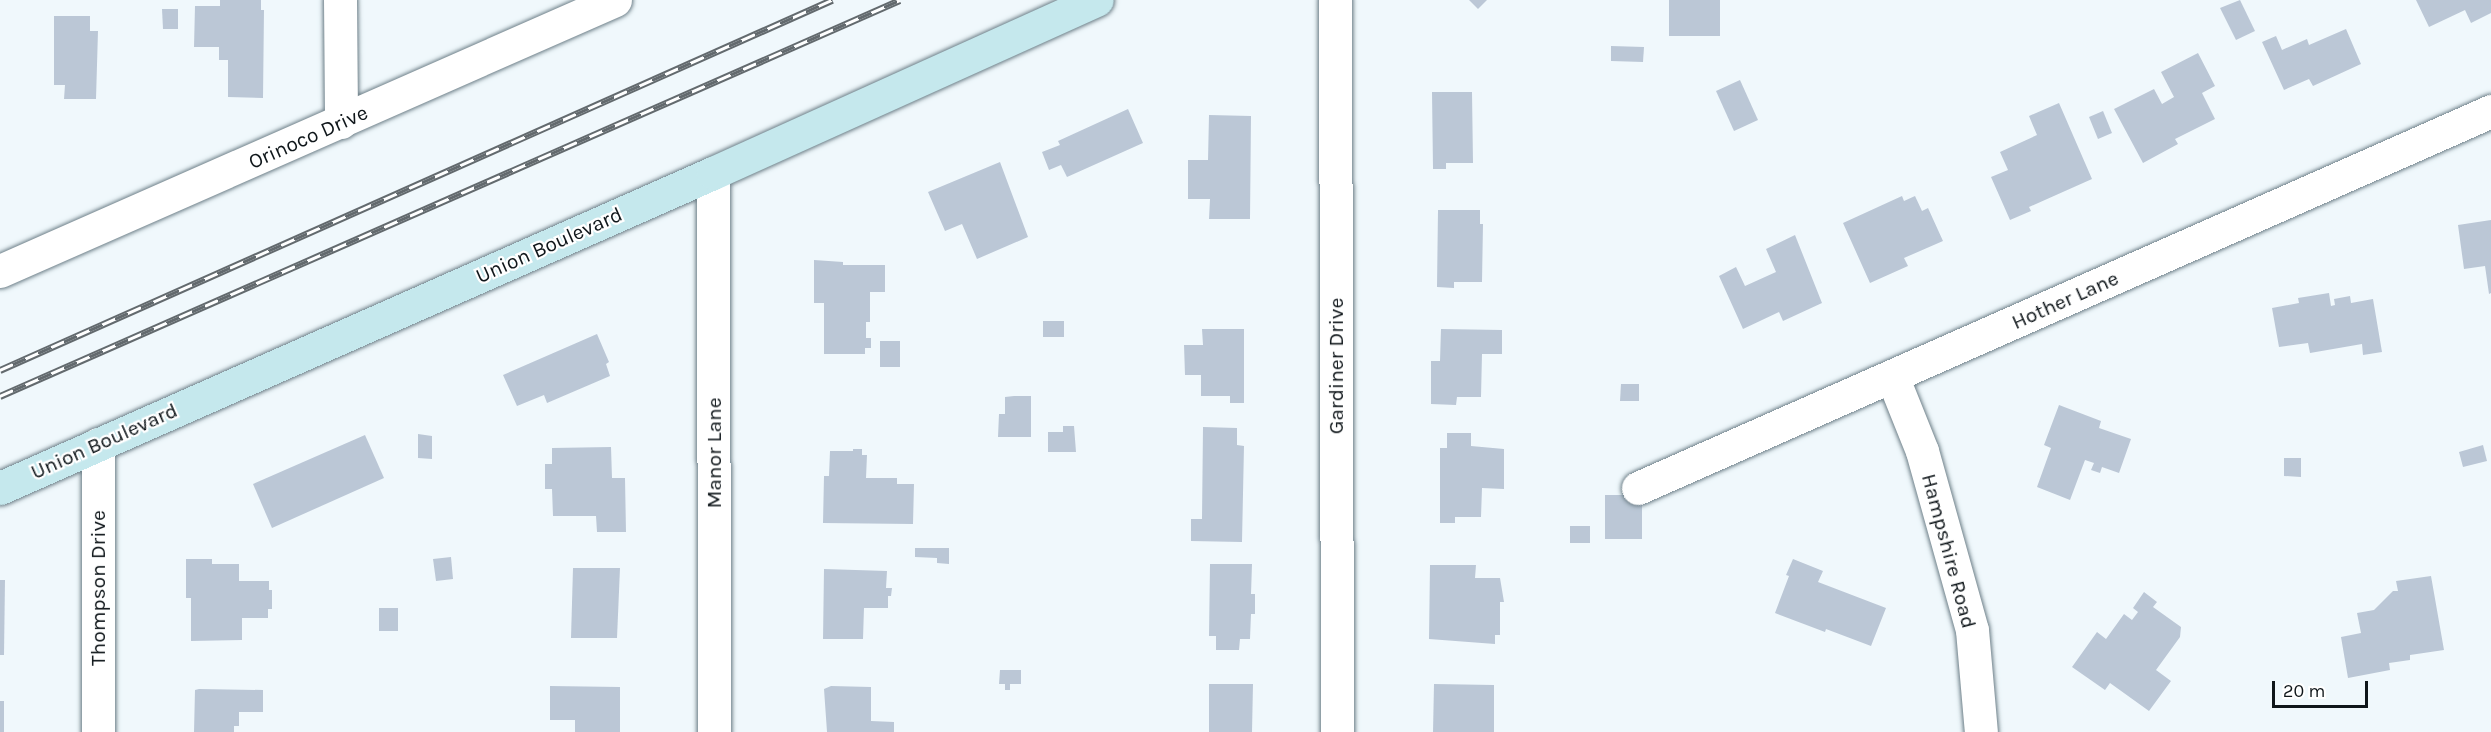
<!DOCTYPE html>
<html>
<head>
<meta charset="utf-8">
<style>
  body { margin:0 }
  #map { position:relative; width:2491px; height:732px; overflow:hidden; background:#f0f8fc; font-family:Karla,sans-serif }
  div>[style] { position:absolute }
  .building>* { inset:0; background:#bbc7d6 }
  .roads { filter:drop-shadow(0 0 2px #6e8089) drop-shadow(0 0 2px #6e8089) }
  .minor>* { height:33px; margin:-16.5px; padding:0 16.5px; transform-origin:16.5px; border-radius:16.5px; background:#fff }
  .tertiary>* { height:33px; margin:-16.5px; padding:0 16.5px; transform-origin:16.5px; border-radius:16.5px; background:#fff }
  .secondary>* { height:33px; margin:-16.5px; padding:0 16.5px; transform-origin:16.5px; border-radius:16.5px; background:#c5e8ed }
  .rail>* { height:7px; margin-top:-3.5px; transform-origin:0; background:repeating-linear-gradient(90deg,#fff 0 14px,#636a6e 0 28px); box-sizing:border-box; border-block:2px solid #636a6e }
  span { translate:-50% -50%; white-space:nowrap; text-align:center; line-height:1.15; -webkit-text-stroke:4.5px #fff; paint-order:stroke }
  .street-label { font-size:21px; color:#0f161a }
  .scale { position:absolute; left:2272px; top:681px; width:96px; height:27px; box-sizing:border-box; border:3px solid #0f161a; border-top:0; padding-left:8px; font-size:18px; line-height:21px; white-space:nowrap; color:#0f161a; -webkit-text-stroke:4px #fff; paint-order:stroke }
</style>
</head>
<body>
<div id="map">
  <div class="building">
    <i style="clip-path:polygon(220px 0,261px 0,261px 10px,264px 10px,263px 98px,228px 97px,228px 60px,219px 60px,219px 47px,194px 47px,195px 6px,220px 6px)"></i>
    <i style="clip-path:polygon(1469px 0,1487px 0,1478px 9px)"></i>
    <i style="clip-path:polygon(1669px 0,1720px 0,1720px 36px,1669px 36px)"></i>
    <i style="clip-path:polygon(2240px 0,2255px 31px,2236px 40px,2220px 8px)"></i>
    <i style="clip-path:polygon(2416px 0,2491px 0,2491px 13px,2471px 23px,2465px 10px,2429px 27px)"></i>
    <i style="clip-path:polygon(162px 9px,178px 9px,178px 29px,163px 29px)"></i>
    <i style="clip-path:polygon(54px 16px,90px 16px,90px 31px,98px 31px,96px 99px,64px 99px,65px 85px,54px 85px)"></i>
    <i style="clip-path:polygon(2346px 29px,2361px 64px,2313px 86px,2309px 79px,2284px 90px,2262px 42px,2276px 36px,2282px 50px,2307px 39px,2309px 45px)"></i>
    <i style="clip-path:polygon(1611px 46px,1644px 47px,1643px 62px,1611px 61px)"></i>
    <i style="clip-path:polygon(2198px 53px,2215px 86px,2202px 93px,2215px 119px,2175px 139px,2178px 144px,2143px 163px,2114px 109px,2154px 89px,2162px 104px,2174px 97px,2161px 72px)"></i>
    <i style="clip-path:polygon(1740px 80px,1758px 120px,1734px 131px,1716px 91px)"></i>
    <i style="clip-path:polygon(1432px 92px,1472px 92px,1473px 163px,1446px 163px,1446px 169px,1433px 169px)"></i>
    <i style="clip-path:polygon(2059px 103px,2092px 179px,2029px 207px,2031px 211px,2010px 220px,1991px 177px,2008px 170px,2000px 152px,2037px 135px,2029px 116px)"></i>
    <i style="clip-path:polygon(1128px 109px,1143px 143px,1067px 177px,1061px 165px,1049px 170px,1042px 152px,1060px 145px,1058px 141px)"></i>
    <i style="clip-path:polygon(2103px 111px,2112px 133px,2098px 139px,2089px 117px)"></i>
    <i style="clip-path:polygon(1209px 115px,1251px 116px,1250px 219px,1209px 219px,1210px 199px,1188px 199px,1188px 160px,1208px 160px)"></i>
    <i style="clip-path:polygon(1000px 162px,1028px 237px,977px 259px,962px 224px,945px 231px,928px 192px)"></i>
    <i style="clip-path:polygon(1902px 196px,1904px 201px,1915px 196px,1922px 211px,1928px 208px,1943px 241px,1904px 258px,1908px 266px,1870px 283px,1843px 223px)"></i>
    <i style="clip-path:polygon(1438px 210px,1480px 210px,1480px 224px,1483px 224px,1482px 282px,1454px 282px,1454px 288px,1437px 287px)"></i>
    <i style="clip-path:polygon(2491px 220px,2491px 293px,2489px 294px,2485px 266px,2464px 269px,2458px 225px)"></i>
    <i style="clip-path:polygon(1795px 235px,1822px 303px,1783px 321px,1779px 312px,1743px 329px,1719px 276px,1736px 267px,1745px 286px,1776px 272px,1766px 249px)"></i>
    <i style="clip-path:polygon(814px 260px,843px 262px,843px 265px,885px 265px,885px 292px,870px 292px,870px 322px,866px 322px,866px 338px,871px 338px,871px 348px,865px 348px,865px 354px,824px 354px,824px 303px,814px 303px)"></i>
    <i style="clip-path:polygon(2329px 293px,2331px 306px,2335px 305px,2334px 299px,2350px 296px,2351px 303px,2373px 299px,2382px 352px,2363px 355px,2362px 344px,2310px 353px,2308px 343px,2279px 347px,2272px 308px,2299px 303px,2298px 298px)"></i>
    <i style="clip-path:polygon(1043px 321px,1064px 321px,1064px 337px,1043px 337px)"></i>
    <i style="clip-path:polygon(1202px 329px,1244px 329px,1244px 403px,1230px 403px,1230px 396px,1201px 396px,1201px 375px,1185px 375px,1184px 345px,1203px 345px)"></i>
    <i style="clip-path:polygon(1441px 329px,1502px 330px,1502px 354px,1482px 354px,1481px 397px,1457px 397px,1456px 405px,1431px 404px,1431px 361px,1440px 361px)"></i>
    <i style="clip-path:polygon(597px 334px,609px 362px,606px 364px,610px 376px,547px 403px,544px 395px,517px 406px,503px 375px)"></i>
    <i style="clip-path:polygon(880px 341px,900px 341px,900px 367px,880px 367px)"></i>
    <i style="clip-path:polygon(1621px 384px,1639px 384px,1639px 401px,1620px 401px)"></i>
    <i style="clip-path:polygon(1014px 396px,1031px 396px,1031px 437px,998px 437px,999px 414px,1005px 414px,1005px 397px)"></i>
    <i style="clip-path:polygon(2059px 405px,2101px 421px,2099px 428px,2131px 439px,2119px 473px,2102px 467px,2100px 473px,2091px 470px,2094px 463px,2085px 460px,2070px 500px,2037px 487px,2051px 448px,2044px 445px)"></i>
    <i style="clip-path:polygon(1063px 426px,1074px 426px,1076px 452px,1048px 452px,1048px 432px,1063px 432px)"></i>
    <i style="clip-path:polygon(1203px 427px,1237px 428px,1237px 445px,1244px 446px,1242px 542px,1191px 541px,1191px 519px,1202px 519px)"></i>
    <i style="clip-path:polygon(1447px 433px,1471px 433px,1471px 446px,1504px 449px,1504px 489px,1482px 488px,1481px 517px,1455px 517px,1455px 523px,1440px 523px,1440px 448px,1447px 448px)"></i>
    <i style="clip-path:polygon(418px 434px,432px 436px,432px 459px,418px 458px)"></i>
    <i style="clip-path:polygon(365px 435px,384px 478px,272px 528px,253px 484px)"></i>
    <i style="clip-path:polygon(2483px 445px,2487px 461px,2463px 467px,2459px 452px)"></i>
    <i style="clip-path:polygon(611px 447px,612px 478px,625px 478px,626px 532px,597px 532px,596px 516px,553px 516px,552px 489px,545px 489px,545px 464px,552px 464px,552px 448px)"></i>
    <i style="clip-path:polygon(853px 449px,862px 449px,862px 455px,867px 455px,866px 478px,897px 478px,897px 484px,914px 484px,913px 524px,823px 523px,824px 476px,829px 476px,830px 451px,853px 451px)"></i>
    <i style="clip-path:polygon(2284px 458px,2301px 458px,2301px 477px,2284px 476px)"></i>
    <i style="clip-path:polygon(1605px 495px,1642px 495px,1642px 539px,1605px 539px)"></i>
    <i style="clip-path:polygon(1570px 526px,1590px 526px,1590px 543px,1570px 543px)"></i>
    <i style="clip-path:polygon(915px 548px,949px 548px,949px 564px,937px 563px,937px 558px,915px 557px)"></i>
    <i style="clip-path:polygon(451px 557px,453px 579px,436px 581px,433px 559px)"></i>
    <i style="clip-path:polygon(186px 559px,212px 559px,212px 564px,239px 564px,239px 581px,269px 581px,269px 590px,272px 590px,272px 609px,268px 609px,268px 618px,242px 618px,242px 640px,191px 641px,191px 598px,186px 598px)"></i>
    <i style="clip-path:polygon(1793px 559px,1823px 571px,1818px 582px,1886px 608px,1871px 646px,1826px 629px,1825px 632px,1775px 613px,1789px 576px,1786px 575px)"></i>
    <i style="clip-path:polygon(1210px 564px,1252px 564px,1251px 594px,1255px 594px,1255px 614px,1251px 614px,1250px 639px,1240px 639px,1239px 650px,1216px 650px,1216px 636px,1209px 636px)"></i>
    <i style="clip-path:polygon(1430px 565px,1476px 565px,1475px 578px,1500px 578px,1504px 602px,1500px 602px,1500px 635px,1495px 635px,1495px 644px,1429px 639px)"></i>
    <i style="clip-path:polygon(573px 568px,620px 568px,617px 638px,571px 638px)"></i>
    <i style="clip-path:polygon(824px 569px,887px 571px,886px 588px,892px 588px,891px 596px,888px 596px,888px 608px,864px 608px,863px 639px,823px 639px)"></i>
    <i style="clip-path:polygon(2431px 576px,2444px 650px,2410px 655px,2410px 660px,2389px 663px,2390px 670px,2348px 678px,2341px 637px,2361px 633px,2357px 613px,2374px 610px,2393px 591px,2398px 591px,2396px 581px)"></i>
    <i style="clip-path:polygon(0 580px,5px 580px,4px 655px,0 655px)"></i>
    <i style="clip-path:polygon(2144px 592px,2157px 602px,2153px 607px,2181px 627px,2180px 637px,2156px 670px,2171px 681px,2149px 711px,2110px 683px,2105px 690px,2072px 667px,2097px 632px,2106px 639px,2124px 614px,2132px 620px,2138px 612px,2133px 608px)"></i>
    <i style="clip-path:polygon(379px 608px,398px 608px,398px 631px,379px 631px)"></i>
    <i style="clip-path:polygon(1000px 670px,1021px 670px,1021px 684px,1010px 684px,1010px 690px,1005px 690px,1005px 684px,999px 684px)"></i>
    <i style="clip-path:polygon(1209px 684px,1253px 684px,1252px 732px,1209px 732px)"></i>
    <i style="clip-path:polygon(1434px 684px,1494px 685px,1494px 732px,1433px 732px)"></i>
    <i style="clip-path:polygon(550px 686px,620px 687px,620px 732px,575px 732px,575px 720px,550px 720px)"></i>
    <i style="clip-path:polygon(831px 686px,871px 687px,871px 721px,894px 722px,894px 732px,827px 732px,824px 689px)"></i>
    <i style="clip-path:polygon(199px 689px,263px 690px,263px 712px,239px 712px,239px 726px,234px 726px,234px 732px,194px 732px,195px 690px)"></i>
    <i style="clip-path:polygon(0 701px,4px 701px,4px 732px,0 732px)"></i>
  </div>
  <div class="roads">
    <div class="minor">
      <i style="left:340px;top:0;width:122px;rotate:89.5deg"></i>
      <i style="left:1335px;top:0;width:732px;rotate:89.84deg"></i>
      <i style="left:713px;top:173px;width:559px;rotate:89.9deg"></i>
      <i style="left:1892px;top:376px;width:81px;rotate:68.2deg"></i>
      <i style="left:1922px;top:451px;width:186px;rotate:74.4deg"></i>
      <i style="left:1972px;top:630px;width:102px;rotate:85deg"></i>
      <i style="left:98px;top:444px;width:288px;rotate:90deg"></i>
      <i style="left:1638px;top:488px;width:933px;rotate:-23.84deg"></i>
    </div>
    <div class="tertiary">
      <i style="left:0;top:271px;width:672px;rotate:-23.78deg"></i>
    </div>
    <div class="secondary">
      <i style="left:0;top:488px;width:779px;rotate:-23.84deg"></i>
      <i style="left:713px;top:173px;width:421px;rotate:-24.3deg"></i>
    </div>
  </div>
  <div class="rail">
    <i style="left:0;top:370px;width:911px;rotate:-23.98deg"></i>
    <i style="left:0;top:396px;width:983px;rotate:-23.75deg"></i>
  </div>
  <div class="street-label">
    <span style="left:308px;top:137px;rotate:-24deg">Orinoco Drive</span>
    <span style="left:549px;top:245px;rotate:-24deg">Union Boulevard</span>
    <span style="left:2065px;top:300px;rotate:-24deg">Hother Lane</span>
    <span style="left:1336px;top:366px;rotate:-90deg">Gardiner Drive</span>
    <span style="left:104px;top:441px;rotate:-24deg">Union Boulevard</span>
    <span style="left:714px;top:453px;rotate:-90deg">Manor Lane</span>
    <span style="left:1949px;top:551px;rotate:75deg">Hampshire Road</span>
    <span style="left:98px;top:588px;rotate:-90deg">Thompson Drive</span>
  </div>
  <div class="scale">20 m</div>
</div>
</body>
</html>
